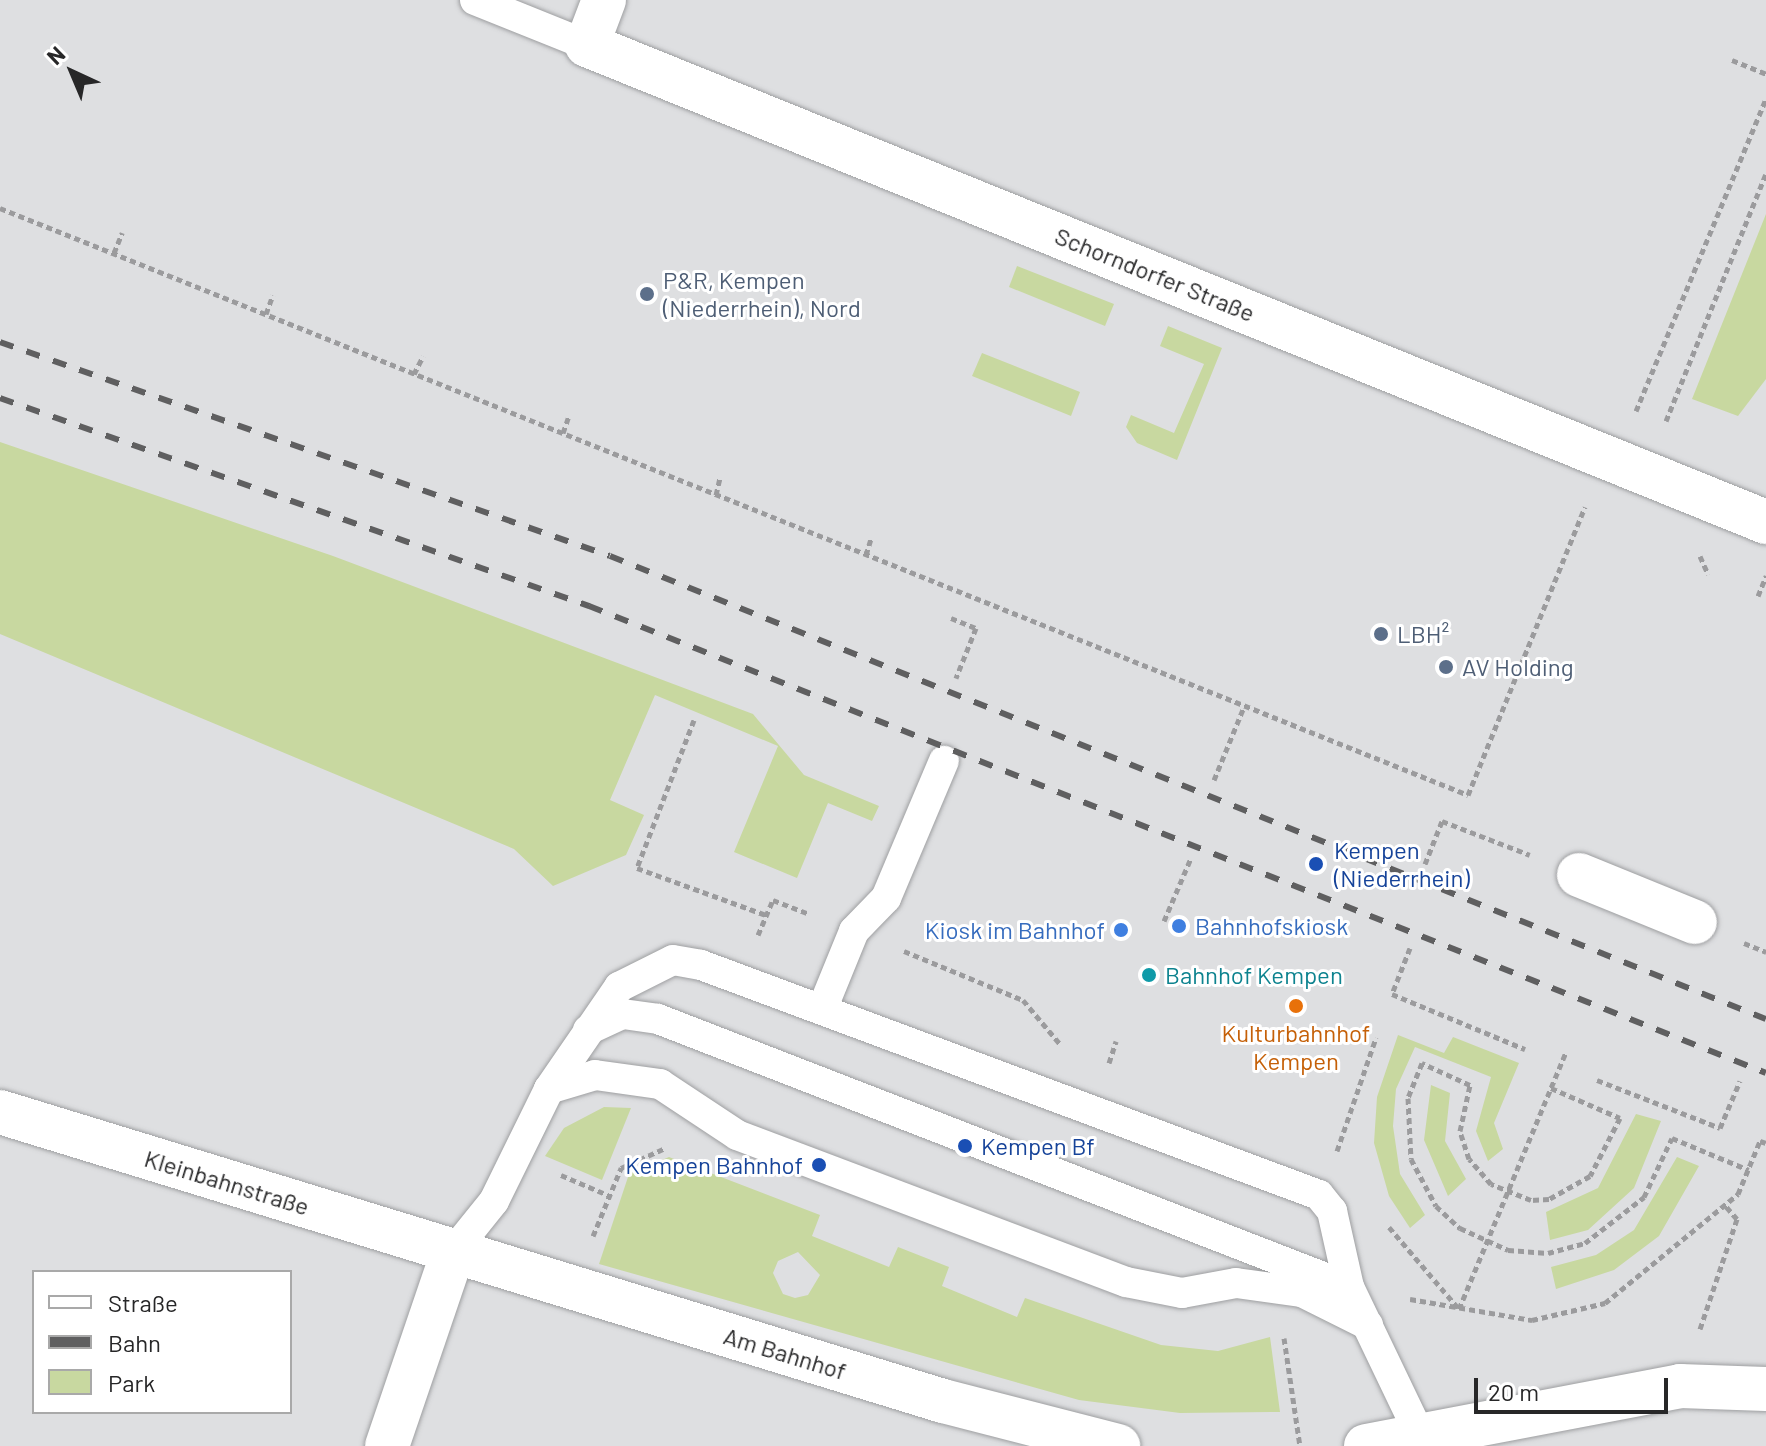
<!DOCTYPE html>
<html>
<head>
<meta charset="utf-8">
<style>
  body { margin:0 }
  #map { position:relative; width:1766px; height:1446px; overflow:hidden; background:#dedfe1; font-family:Barlow,sans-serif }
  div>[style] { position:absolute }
  .green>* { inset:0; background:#c8d8a0 }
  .path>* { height:5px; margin-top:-2.5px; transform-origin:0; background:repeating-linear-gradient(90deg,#9b9b9d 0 6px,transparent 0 10px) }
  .roads { filter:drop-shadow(0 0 2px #9e9fa1) drop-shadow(0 0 2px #9e9fa1) }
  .service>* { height:30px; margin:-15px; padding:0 15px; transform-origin:15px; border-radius:15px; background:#fff }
  .pedestrian>* { height:44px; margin:-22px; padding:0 22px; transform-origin:22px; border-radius:22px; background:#fff }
  .minor>* { height:44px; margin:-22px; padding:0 22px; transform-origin:22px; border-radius:22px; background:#fff }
  .tertiary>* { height:44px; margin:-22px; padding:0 22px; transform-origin:22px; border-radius:22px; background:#fff }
  .rail>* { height:6px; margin-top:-3px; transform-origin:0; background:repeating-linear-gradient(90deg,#5f5f60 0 14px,transparent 0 28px) }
  .dots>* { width:22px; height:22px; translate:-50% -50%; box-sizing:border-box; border:4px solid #fff; border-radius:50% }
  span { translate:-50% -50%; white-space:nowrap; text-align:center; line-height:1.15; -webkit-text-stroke:6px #fff; paint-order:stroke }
  .street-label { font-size:24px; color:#272728 }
  .service-label { font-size:24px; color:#4e5e75 }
  .left { translate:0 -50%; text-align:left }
  .transit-label { font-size:24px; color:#164399 }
  .right { translate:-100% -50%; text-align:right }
  .shop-label { font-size:24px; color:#366cbe }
  .culture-label { font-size:24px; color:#0d838f }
  .food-label { font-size:24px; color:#c56008 }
  .legend { position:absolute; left:32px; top:1270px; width:260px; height:144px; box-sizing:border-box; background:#fff; border:2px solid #a9a9a9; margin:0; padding:10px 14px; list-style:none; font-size:24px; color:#272728 }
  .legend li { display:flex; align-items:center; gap:16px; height:40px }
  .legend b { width:40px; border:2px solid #a9a9a9 }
  .north { position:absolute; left:32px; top:32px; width:80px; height:80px; -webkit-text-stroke:6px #fff; paint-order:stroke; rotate:316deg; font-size:22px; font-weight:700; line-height:32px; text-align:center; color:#272728 }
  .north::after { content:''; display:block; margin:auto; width:28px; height:36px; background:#272728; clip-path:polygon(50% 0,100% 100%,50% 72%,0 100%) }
  .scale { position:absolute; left:1474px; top:1378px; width:194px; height:36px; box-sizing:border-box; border:4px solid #272728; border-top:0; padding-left:10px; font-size:24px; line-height:28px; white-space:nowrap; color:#272728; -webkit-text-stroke:6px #fff; paint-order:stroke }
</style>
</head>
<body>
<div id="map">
  <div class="green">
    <i style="clip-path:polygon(1766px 214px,1766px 379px,1738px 416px,1692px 399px)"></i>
    <i style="clip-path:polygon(1017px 266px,1114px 304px,1105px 326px,1009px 287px)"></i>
    <i style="clip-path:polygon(1168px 326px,1222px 348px,1177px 460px,1137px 443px,1126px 427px,1131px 415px,1174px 433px,1204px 364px,1160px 346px)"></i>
    <i style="clip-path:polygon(982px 353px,1080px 392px,1071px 416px,972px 376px)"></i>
    <i style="clip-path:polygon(0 442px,333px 556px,753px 714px,804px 775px,879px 806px,872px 821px,828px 803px,797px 878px,734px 852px,778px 746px,655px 695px,610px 800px,644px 815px,626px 855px,553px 886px,514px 849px,0 634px)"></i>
    <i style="clip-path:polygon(1398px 1035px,1444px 1053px,1453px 1037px,1519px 1063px,1494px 1123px,1503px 1149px,1488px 1161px,1476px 1131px,1491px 1077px,1415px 1047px,1396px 1089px,1393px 1126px,1400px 1174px,1425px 1215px,1410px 1228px,1389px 1196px,1374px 1143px,1377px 1097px)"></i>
    <i style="clip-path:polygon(1431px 1085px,1450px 1093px,1445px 1141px,1466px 1179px,1448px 1196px,1424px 1140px)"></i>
    <i style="clip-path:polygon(604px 1107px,631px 1108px,602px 1180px,545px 1156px,564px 1128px)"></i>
    <i style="clip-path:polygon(1636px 1114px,1661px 1121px,1634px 1188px,1588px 1230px,1550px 1240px,1546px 1212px,1598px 1188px)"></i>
    <i style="clip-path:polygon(evenodd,669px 1157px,820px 1215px,812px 1236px,889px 1267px,898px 1247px,949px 1267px,942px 1286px,1017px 1317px,1025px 1298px,1161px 1345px,1218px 1351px,1270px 1337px,1280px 1412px,1180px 1413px,1079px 1400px,599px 1264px,629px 1174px,669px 1157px,798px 1252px,820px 1275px,808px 1295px,795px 1298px,783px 1294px,773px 1273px,778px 1261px,798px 1252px)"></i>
    <i style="clip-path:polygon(1677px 1157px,1699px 1166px,1659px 1236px,1614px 1270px,1556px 1289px,1551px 1267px,1596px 1255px,1634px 1230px)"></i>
  </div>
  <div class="path">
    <i style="left:1732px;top:60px;width:37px;rotate:22deg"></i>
    <i style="left:0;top:208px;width:1581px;rotate:21.79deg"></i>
    <i style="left:1468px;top:795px;width:311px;rotate:-67.9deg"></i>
    <i style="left:114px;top:253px;width:22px;rotate:-68deg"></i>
    <i style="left:266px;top:314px;width:20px;rotate:-70deg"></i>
    <i style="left:414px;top:374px;width:20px;rotate:-63deg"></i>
    <i style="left:1636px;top:411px;width:339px;rotate:-67.4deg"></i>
    <i style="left:1666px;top:421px;width:266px;rotate:-68deg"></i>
    <i style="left:563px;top:433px;width:18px;rotate:-71deg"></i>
    <i style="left:716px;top:495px;width:17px;rotate:-77deg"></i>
    <i style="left:866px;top:555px;width:17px;rotate:-73deg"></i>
    <i style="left:1700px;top:556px;width:20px;rotate:66deg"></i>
    <i style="left:1758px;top:596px;width:22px;rotate:-68deg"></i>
    <i style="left:951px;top:618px;width:27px;rotate:22deg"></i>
    <i style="left:976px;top:628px;width:54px;rotate:111.8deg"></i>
    <i style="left:694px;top:720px;width:159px;rotate:111.1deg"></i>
    <i style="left:637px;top:868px;width:137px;rotate:20deg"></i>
    <i style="left:1214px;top:780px;width:79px;rotate:-67.7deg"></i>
    <i style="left:1425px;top:864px;width:46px;rotate:-68.4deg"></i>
    <i style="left:1442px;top:821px;width:94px;rotate:21.1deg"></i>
    <i style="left:1164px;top:921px;width:69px;rotate:-66.8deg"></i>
    <i style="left:758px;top:935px;width:38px;rotate:-67deg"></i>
    <i style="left:773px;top:900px;width:39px;rotate:21deg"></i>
    <i style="left:1744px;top:943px;width:24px;rotate:22deg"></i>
    <i style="left:1410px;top:948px;width:49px;rotate:111.4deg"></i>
    <i style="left:1392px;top:994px;width:144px;rotate:22.5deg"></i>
    <i style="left:904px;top:951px;width:129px;rotate:22.4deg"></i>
    <i style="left:1023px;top:1000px;width:57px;rotate:49.9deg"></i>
    <i style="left:1109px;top:1063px;width:23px;rotate:-72deg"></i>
    <i style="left:1597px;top:1080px;width:132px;rotate:21.3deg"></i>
    <i style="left:1720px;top:1128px;width:51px;rotate:-66.9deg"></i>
    <i style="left:1551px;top:1088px;width:75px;rotate:23.5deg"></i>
    <i style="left:1620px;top:1118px;width:65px;rotate:117.3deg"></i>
    <i style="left:1590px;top:1176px;width:47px;rotate:150.7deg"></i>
    <i style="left:1549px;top:1199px;width:18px;rotate:177deg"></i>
    <i style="left:1531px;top:1200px;width:43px;rotate:-158.2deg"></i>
    <i style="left:1491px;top:1184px;width:33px;rotate:-131deg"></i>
    <i style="left:1469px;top:1159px;width:29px;rotate:-108deg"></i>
    <i style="left:1460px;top:1131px;width:47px;rotate:-77.7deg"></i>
    <i style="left:1470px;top:1085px;width:53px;rotate:-155.4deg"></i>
    <i style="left:1422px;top:1063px;width:38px;rotate:112deg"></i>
    <i style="left:1408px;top:1098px;width:61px;rotate:87.2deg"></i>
    <i style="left:1411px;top:1159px;width:53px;rotate:62deg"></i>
    <i style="left:1436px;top:1206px;width:33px;rotate:43deg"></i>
    <i style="left:1460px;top:1228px;width:53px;rotate:24.6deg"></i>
    <i style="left:1508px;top:1250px;width:40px;rotate:4.3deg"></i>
    <i style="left:1548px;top:1253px;width:38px;rotate:-15deg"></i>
    <i style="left:1585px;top:1243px;width:75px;rotate:-37.9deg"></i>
    <i style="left:1644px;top:1197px;width:65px;rotate:-64.6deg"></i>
    <i style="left:1672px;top:1138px;width:83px;rotate:22.6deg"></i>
    <i style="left:1337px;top:1151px;width:120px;rotate:-71deg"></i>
    <i style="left:561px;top:1175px;width:51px;rotate:23.1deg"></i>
    <i style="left:1389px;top:1227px;width:108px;rotate:49.5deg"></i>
    <i style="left:1459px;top:1309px;width:278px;rotate:-67.4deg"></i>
    <i style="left:593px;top:1236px;width:74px;rotate:-67.6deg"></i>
    <i style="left:621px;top:1168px;width:48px;rotate:-24.4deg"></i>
    <i style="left:1410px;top:1299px;width:124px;rotate:9.8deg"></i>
    <i style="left:1532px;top:1320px;width:75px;rotate:-13.1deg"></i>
    <i style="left:1605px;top:1303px;width:172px;rotate:-39.3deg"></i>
    <i style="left:1738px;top:1194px;width:57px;rotate:-67.5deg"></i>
    <i style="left:1760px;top:1141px;width:6px;rotate:18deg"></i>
    <i style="left:1700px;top:1329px;width:116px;rotate:-71.4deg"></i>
    <i style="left:1737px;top:1219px;width:18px;rotate:-131deg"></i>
    <i style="left:1284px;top:1338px;width:109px;rotate:81.6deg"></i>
  </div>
  <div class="roads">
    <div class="service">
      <i style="left:475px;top:0;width:121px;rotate:21.9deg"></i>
      <i style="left:823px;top:1007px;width:82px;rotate:-67.8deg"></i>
      <i style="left:854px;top:931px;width:46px;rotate:-45.9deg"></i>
      <i style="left:886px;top:898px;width:149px;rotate:-67.1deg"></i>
      <i style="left:588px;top:1030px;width:38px;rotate:-25deg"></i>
      <i style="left:623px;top:1014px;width:35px;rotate:8deg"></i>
      <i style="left:658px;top:1019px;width:741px;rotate:21.2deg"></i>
      <i style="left:549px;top:1089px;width:48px;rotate:-16.9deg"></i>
      <i style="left:595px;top:1075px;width:66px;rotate:7.9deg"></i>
      <i style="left:660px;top:1084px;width:92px;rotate:33.5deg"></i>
      <i style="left:737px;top:1135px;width:416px;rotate:20.7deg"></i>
      <i style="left:1126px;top:1282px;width:57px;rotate:11.1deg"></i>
      <i style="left:1182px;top:1293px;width:55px;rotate:-10.5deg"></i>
      <i style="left:1236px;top:1283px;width:67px;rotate:7.8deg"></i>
      <i style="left:1302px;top:1292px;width:74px;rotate:26.6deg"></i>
      <i style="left:453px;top:1252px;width:65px;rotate:-51.2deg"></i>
      <i style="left:494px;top:1201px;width:125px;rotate:-63.8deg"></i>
      <i style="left:549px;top:1089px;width:124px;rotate:-55.5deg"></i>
      <i style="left:619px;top:987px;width:60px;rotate:-26.6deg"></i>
      <i style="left:673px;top:960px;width:28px;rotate:10deg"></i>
      <i style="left:701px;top:965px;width:659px;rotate:20.41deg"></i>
      <i style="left:1319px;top:1195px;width:21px;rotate:51deg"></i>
      <i style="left:1332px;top:1211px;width:78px;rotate:77.4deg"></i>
      <i style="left:1349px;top:1287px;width:166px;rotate:64.4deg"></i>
    </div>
    <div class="pedestrian">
      <i style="left:1579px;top:875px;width:125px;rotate:22.1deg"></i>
    </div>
    <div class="minor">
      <i style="left:604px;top:0;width:48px;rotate:110.7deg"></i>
      <i style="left:587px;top:45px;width:1272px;rotate:22.03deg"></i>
    </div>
    <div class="tertiary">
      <i style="left:0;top:1112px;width:986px;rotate:17.04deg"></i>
      <i style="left:943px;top:1401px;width:181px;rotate:14.4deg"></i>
      <i style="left:387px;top:1446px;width:205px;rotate:-71.2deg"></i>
      <i style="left:1366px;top:1446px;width:320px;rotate:-10.8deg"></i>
      <i style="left:1680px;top:1386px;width:86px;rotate:2deg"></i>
    </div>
  </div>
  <div class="rail">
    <i style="left:0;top:342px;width:646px;rotate:19.33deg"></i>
    <i style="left:610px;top:556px;width:1245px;rotate:21.83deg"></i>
    <i style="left:0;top:398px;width:625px;rotate:19.45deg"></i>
    <i style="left:589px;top:606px;width:1266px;rotate:21.64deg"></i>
  </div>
  <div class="dots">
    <i style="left:647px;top:294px;background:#5c6f8a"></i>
    <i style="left:1381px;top:634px;background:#5c6f8a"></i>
    <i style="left:1446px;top:667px;background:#5c6f8a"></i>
    <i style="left:1316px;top:864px;background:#1a4fb4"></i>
    <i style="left:1179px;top:926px;background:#3f7fe0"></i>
    <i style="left:1121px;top:930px;background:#3f7fe0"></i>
    <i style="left:1149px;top:975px;background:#0f9aa8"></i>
    <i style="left:1296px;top:1006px;background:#e8710a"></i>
    <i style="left:965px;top:1146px;background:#1a4fb4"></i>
    <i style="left:819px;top:1165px;background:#1a4fb4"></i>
  </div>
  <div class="street-label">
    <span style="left:1155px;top:274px;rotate:22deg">Schorndorfer Straße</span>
    <span style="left:227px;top:1182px;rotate:17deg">Kleinbahnstraße</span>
    <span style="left:785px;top:1353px;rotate:17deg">Am Bahnhof</span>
  </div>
  <div class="service-label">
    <span class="left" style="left:663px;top:294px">P&amp;R, Kempen<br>(Niederrhein), Nord</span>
    <span class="left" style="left:1397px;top:634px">LBH²</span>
    <span class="left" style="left:1462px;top:667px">AV Holding</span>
  </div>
  <div class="transit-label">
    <span class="left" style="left:1334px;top:864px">Kempen<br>(Niederrhein)</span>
    <span class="left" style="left:981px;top:1146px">Kempen Bf</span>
    <span class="right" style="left:803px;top:1165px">Kempen Bahnhof</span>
  </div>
  <div class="shop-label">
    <span class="left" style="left:1195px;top:926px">Bahnhofskiosk</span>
    <span class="right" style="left:1105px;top:930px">Kiosk im Bahnhof</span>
  </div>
  <div class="culture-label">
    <span class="left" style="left:1165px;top:975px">Bahnhof Kempen</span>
  </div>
  <div class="food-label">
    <span style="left:1296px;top:1047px">Kulturbahnhof<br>Kempen</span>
  </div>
  <ul class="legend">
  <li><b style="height:10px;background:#fff"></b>Straße</li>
  <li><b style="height:10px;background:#5f5f60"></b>Bahn</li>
  <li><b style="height:22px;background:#c8d8a0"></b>Park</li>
  </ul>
  <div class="north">N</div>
  <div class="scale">20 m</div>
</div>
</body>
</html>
